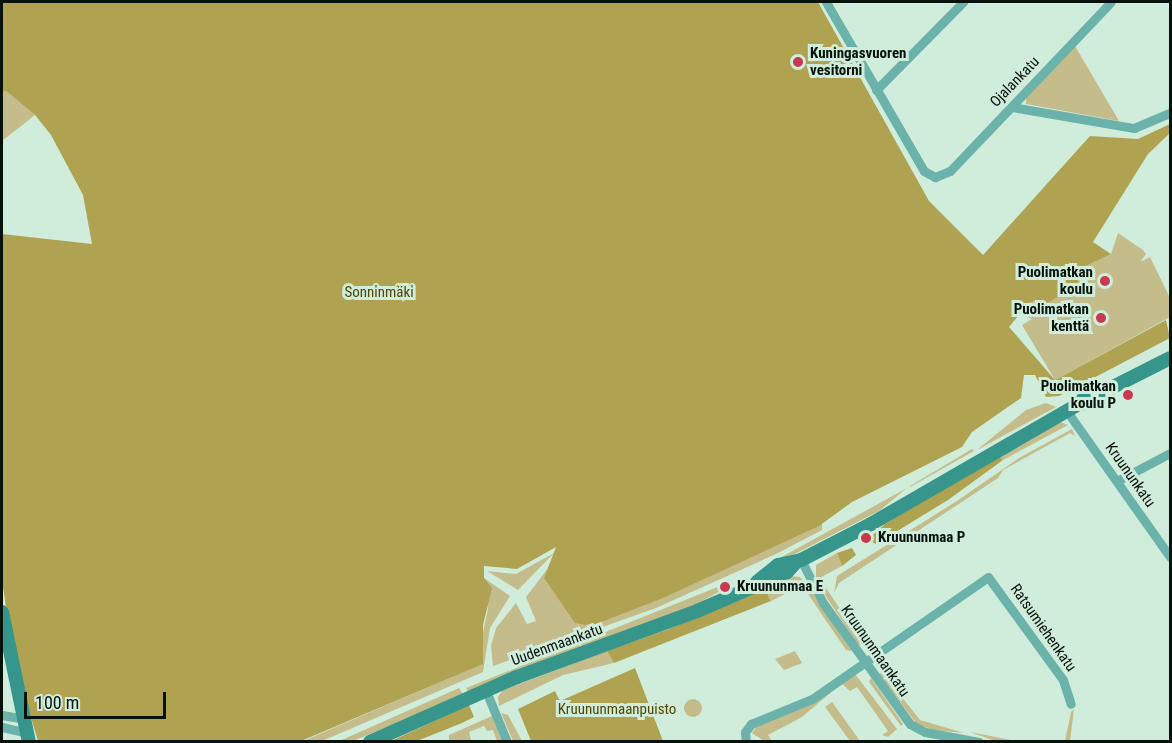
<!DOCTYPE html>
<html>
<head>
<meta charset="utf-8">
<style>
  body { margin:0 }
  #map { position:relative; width:1172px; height:743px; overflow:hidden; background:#cfedda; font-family:"Roboto Condensed",sans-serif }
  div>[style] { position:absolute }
  .green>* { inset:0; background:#c4bd8b }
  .round { border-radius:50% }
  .forest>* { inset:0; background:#afa352 }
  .street>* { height:9px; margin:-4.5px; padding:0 4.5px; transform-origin:4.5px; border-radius:4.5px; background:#6bb3aa }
  .secondary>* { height:14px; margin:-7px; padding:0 7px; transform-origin:7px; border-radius:7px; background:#37968c }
  .dots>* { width:16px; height:16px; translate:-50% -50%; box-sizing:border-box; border:3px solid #cfedda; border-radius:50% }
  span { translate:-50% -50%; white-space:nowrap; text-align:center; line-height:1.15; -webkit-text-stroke:6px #cfedda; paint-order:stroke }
  .poi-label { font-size:15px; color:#07120c; font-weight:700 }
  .left { translate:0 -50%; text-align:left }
  .right { translate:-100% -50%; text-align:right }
  .street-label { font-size:15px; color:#07120c }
  .park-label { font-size:15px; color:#504704 }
  .frame { position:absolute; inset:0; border:3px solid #07120c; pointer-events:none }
  .scale { position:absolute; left:24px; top:692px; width:142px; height:27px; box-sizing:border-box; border:3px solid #07120c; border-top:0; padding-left:8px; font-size:18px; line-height:21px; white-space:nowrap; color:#07120c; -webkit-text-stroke:4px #cfedda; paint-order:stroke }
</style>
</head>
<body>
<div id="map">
  <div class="green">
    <i style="clip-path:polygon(1075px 46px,1119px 121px,1026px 104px,1026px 96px)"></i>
    <i style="clip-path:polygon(6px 91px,35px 115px,2px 141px,2px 92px)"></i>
    <i style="clip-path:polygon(1118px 233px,1143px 250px,1146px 254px,1140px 262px,1150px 257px,1170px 298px,1170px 317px,1055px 380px,1022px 325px,1032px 319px,1021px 315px,1029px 303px,1076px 287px,1084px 267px,1111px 254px)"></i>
    <i style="clip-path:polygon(1046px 403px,1056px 407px,977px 450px,1026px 410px)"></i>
    <i style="clip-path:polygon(1060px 422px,1068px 425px,1003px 460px,999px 456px)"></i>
    <i style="clip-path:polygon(1072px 429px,1075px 436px,1070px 433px,1003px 470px,998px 478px,839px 583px,834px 593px,837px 576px,957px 501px,1019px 458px)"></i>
    <i style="clip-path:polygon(972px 449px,974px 451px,910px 487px,910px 486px)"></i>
    <i style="clip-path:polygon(907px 488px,879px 511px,779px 562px,778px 559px)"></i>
    <i style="clip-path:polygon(822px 523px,822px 530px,776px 554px,656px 608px,493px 666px,491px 646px,496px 628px,516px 603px,527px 624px,536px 621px,526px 597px,548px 568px,544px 578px)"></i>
    <i style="clip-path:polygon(554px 553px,518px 590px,487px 571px,516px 574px)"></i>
    <i style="clip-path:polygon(837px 553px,842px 566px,816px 580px,816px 565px)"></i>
    <i style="clip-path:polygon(786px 576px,800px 577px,807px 586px,793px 592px)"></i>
    <i style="clip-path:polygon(484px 578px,510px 596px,490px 628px,483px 672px,322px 741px,301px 742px,482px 664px,480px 646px,488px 609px)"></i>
    <i style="clip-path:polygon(781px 579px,787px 593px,771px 601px,764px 587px)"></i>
    <i style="clip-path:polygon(720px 586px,722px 590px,693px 606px,468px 692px,466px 688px)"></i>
    <i style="clip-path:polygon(819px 586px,826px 588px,861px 640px,859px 646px)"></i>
    <i style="clip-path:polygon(811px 590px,820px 606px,852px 651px,846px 650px,810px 597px,807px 592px)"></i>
    <i style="clip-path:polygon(607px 651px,614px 663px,563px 675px,499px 706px,498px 697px,503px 690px)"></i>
    <i style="clip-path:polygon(795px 651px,802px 663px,784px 670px,775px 659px)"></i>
    <i style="clip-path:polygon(882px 672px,920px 720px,964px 733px,933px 730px,916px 723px,879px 674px)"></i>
    <i style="clip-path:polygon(855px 674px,897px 729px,888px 737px,882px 735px,888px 731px,857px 687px,850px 691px,842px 684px)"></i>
    <i style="clip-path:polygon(871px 678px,903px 724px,901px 726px,869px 682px)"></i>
    <i style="clip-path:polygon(459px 688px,463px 694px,414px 716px,353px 741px,337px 742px)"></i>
    <i style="clip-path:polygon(835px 689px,802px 717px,768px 735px,772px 741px,764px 741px,752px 733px,758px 725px,815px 702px)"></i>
    <i class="round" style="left:684px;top:699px;width:18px;height:18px"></i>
    <i style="clip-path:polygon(832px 702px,860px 741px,850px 741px,825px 707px)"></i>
    <i style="clip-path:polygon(1074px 709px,1070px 741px,1065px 741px,1071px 712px)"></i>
    <i style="clip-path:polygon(501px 713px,508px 715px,522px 741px,513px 741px)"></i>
    <i style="clip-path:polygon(492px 716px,502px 741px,497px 741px,493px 730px,487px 731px,484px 726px,469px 732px,471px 740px,467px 741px,449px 741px,449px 735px)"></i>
    <i style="clip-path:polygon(970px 732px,1016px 741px,995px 741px)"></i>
  </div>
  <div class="forest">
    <i style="clip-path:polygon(2px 2px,818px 2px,929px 201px,983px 255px,1090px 136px,1138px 139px,1170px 124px,1170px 133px,1148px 154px,1093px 242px,1111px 254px,1084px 267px,1076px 287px,1045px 304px,1037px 300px,1029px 303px,1009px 327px,1055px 380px,1166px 320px,1170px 338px,1059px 396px,1046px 397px,1035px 375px,1024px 375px,1021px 398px,972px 432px,962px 447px,852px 502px,819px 526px,663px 598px,591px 626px,575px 623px,544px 578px,556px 547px,517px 569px,484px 566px,484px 578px,492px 588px,483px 625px,483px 664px,301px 741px,38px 741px,14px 661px,2px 580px,2px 234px,92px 244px,83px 195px,51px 135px,35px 115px,6px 91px,2px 92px)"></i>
    <i style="clip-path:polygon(999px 456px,1003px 460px,948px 500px,876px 544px,867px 540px,885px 524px)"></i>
    <i style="clip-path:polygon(852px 548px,856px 555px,842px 566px,837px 553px)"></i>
    <i style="clip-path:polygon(764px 587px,771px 601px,614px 663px,607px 651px,669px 629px)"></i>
    <i style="clip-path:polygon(635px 668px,663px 741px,531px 741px,518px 709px,555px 691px,560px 701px)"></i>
    <i style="clip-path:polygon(469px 705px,474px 717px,462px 723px,417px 741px,389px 742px)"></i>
  </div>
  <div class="street">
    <i style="left:826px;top:2px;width:195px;rotate:59.9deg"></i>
    <i style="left:924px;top:171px;width:13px;rotate:29deg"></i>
    <i style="left:935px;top:177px;width:16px;rotate:-22deg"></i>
    <i style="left:950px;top:171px;width:233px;rotate:-46.4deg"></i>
    <i style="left:876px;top:90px;width:124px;rotate:-45.3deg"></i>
    <i style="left:1012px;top:107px;width:124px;rotate:9.8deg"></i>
    <i style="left:1134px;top:128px;width:39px;rotate:-23deg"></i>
    <i style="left:1066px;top:410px;width:180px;rotate:54.7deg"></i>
    <i style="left:1117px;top:481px;width:60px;rotate:-27.8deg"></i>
    <i style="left:801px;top:560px;width:48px;rotate:62.9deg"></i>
    <i style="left:823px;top:603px;width:149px;rotate:54.3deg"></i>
    <i style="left:910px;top:724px;width:17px;rotate:28deg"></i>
    <i style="left:925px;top:732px;width:55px;rotate:10.5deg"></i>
    <i style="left:486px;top:691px;width:55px;rotate:67.6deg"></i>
    <i style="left:2px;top:715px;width:23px;rotate:10deg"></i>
    <i style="left:2px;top:727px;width:27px;rotate:13deg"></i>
    <i style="left:746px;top:742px;width:10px;rotate:-96deg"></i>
    <i style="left:745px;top:732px;width:10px;rotate:-53deg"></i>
    <i style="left:751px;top:724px;width:66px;rotate:-22.3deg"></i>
    <i style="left:812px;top:699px;width:214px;rotate:-34.7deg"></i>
    <i style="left:988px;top:577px;width:127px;rotate:53.9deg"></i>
    <i style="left:1063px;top:680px;width:25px;rotate:72deg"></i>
  </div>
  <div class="secondary">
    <i style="left:1079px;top:404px;width:19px;rotate:-9deg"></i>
    <i style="left:1098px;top:401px;width:16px;rotate:-47deg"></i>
    <i style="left:757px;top:582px;width:27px;rotate:-39deg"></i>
    <i style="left:778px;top:565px;width:24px;rotate:-12deg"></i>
    <i style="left:801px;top:560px;width:79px;rotate:-27.2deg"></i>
    <i style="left:871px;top:524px;width:240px;rotate:-30deg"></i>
    <i style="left:1079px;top:404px;width:13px;rotate:-51deg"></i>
    <i style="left:1087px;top:394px;width:23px;rotate:-13deg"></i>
    <i style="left:1109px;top:389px;width:68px;rotate:-26.9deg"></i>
    <i style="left:2px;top:612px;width:133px;rotate:78.3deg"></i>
    <i style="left:370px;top:742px;width:161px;rotate:-23.9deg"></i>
    <i style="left:517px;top:677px;width:192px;rotate:-20.1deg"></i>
    <i style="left:697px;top:611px;width:98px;rotate:-23.4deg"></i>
    <i style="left:787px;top:572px;width:12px;rotate:-48deg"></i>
  </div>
  <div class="dots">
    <i style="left:798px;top:62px;background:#c8384f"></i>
    <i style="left:1105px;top:281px;background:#c8384f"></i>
    <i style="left:1101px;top:318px;background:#c8384f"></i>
    <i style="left:1128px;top:395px;background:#c8384f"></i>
    <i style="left:866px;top:538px;background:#c8384f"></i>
    <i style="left:725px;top:587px;background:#c8384f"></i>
  </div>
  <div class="poi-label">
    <span class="left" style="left:810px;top:62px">Kuningasvuoren<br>vesitorni</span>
    <span class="right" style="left:1093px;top:281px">Puolimatkan<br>koulu</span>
    <span class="right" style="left:1089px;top:318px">Puolimatkan<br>kenttä</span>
    <span class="right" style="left:1116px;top:395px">Puolimatkan<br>koulu P</span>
    <span class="left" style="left:878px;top:538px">Kruununmaa P</span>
    <span class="left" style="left:737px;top:587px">Kruununmaa E</span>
  </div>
  <div class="street-label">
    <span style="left:1015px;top:82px;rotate:-46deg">Ojalankatu</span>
    <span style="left:1130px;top:475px;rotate:55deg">Kruununkatu</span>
    <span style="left:1043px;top:628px;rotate:55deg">Ratsumiehenkatu</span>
    <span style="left:557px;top:645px;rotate:-20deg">Uudenmaankatu</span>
    <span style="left:875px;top:651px;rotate:55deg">Kruununmaankatu</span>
  </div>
  <div class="park-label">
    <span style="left:379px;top:293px">Sonninmäki</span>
    <span style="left:617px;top:710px">Kruununmaanpuisto</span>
  </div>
  <div class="frame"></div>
  <div class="scale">100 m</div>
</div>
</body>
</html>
